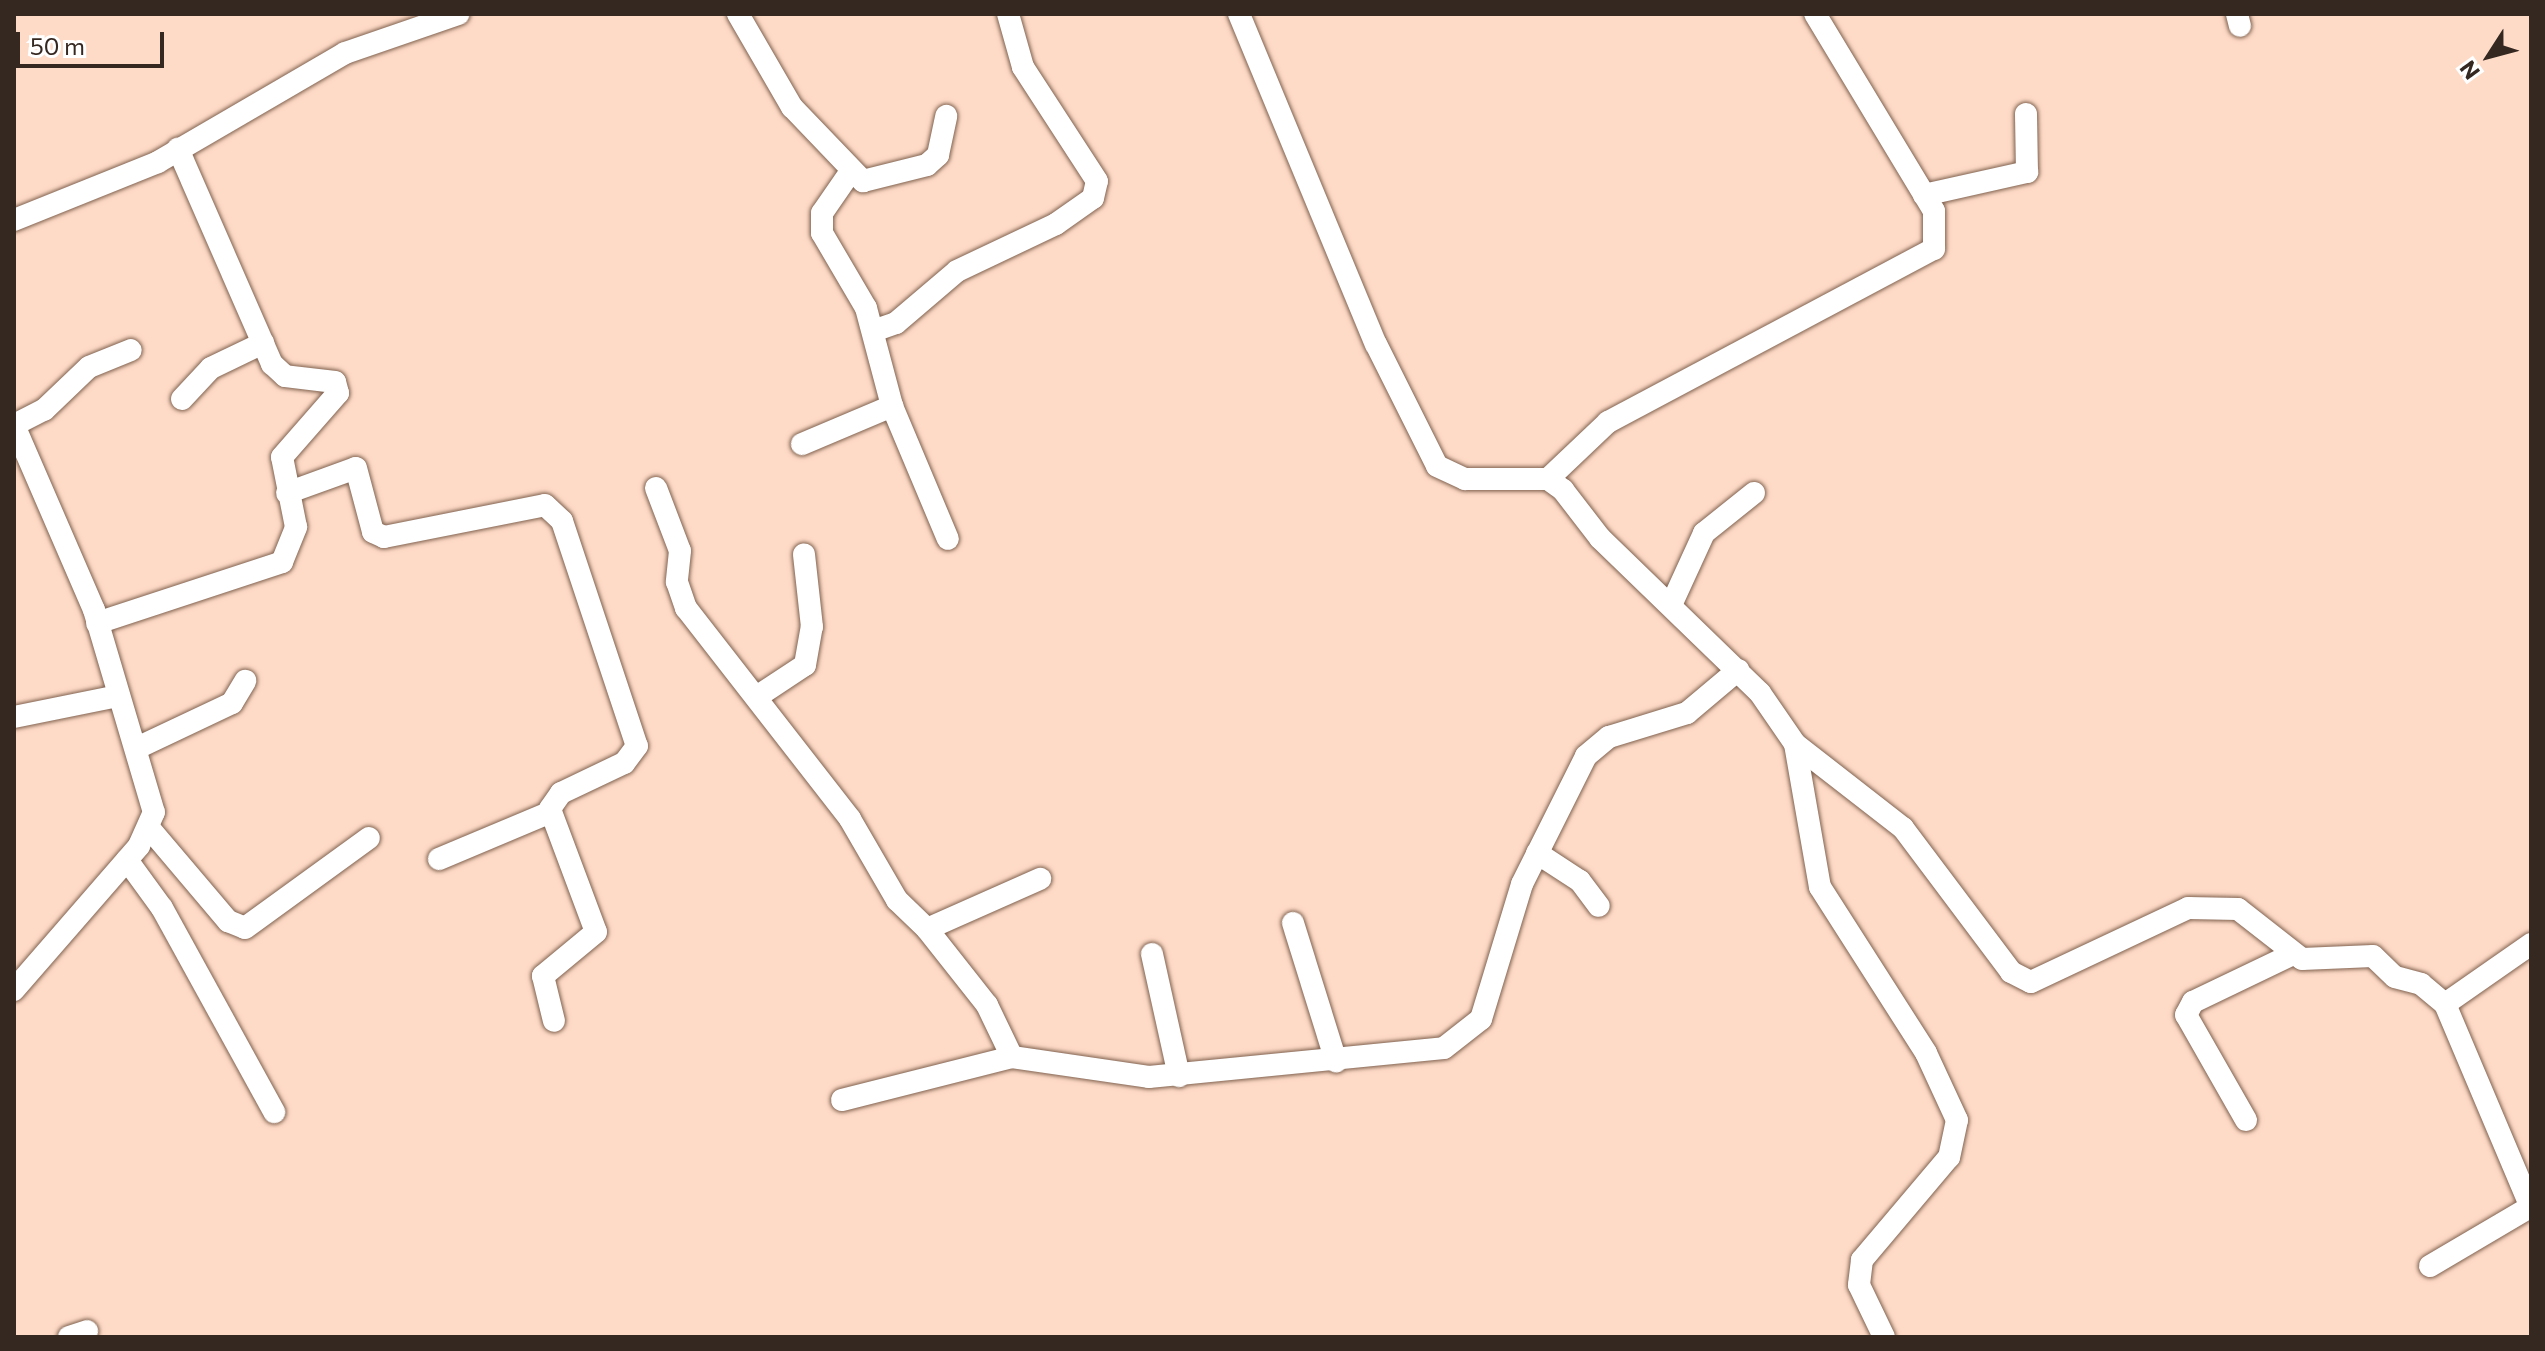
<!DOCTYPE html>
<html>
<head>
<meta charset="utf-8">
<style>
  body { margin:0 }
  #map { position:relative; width:2545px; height:1351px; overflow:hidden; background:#fedbc7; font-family:Commissioner,sans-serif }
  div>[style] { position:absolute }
  .roads { filter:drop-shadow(0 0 2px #806250) drop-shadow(0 0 2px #806250) }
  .minor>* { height:22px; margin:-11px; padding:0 11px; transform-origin:11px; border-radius:11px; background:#fff }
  span { translate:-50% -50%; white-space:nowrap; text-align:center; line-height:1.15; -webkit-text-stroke:7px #fff; paint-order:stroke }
  .frame { position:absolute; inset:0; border:16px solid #352821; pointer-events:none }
  .north { position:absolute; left:2449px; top:16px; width:80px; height:80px; -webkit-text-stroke:6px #fff; paint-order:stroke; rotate:234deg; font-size:22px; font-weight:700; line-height:32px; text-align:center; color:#352821 }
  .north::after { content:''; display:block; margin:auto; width:28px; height:36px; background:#352821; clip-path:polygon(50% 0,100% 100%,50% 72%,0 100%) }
  .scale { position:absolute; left:16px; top:32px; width:148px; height:36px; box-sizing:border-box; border:4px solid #352821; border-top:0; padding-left:10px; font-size:24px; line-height:28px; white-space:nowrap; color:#352821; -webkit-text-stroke:6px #fff; paint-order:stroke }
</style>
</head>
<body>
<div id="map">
  <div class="roads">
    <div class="minor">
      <i style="left:738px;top:14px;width:108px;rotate:59.9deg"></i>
      <i style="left:792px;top:107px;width:103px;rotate:46.2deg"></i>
      <i style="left:863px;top:181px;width:66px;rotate:-14deg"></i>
      <i style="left:927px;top:165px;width:15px;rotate:-42deg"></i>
      <i style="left:938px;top:155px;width:40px;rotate:-78deg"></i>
      <i style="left:1239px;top:14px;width:357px;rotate:67.5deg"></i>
      <i style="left:1376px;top:344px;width:136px;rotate:63.4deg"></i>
      <i style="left:1437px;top:466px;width:31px;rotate:25deg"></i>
      <i style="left:1465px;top:479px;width:83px"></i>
      <i style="left:1548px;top:479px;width:19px;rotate:36deg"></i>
      <i style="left:1563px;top:490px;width:61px;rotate:52.4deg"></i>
      <i style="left:1600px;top:538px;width:223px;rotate:44.1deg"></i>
      <i style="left:1760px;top:693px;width:62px;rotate:55.5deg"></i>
      <i style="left:1795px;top:744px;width:145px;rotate:80.1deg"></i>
      <i style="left:1820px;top:887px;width:197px;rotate:57.4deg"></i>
      <i style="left:1926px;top:1053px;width:74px;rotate:65.2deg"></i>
      <i style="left:1957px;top:1120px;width:38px;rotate:102deg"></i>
      <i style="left:1949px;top:1157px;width:135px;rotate:130.2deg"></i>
      <i style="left:1862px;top:1260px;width:25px;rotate:97deg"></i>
      <i style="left:1859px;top:1285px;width:58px;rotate:64.3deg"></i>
      <i style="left:2237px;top:14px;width:12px;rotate:76deg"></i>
      <i style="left:849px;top:174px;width:47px;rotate:124.7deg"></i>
      <i style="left:822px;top:213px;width:20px;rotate:90deg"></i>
      <i style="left:822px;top:233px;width:87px;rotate:59.6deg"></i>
      <i style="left:866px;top:308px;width:101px;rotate:75.1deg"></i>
      <i style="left:892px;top:406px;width:144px;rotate:67.2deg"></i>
      <i style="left:1924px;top:195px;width:106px;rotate:-12.6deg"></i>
      <i style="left:2027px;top:172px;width:58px;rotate:-91deg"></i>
      <i style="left:14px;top:220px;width:155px;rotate:-21.9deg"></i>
      <i style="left:158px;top:162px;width:216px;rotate:-30.2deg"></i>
      <i style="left:345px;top:53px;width:120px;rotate:-19deg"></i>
      <i style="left:873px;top:331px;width:24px;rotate:-19deg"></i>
      <i style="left:896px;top:323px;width:80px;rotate:-40.4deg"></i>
      <i style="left:957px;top:271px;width:110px;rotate:-25.4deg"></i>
      <i style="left:1056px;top:224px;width:45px;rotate:-35.1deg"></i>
      <i style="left:1093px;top:198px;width:17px;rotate:-77deg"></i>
      <i style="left:1097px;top:181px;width:136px;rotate:-123deg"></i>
      <i style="left:1023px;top:67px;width:55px;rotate:-105.8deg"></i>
      <i style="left:182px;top:399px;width:42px;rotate:-46.9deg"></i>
      <i style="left:211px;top:368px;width:58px;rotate:-25.7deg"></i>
      <i style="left:14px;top:425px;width:202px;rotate:66.6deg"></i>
      <i style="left:94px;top:610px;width:211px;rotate:73.5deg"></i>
      <i style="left:154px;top:812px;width:37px;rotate:114deg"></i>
      <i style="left:139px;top:846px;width:191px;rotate:131deg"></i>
      <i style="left:14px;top:425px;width:34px;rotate:-27deg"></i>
      <i style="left:44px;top:410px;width:62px;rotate:-43.7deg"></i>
      <i style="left:89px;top:367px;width:45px;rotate:-22deg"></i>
      <i style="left:802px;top:444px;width:98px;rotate:-22.9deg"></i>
      <i style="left:1548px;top:479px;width:83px;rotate:-43.5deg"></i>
      <i style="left:1608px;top:422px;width:369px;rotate:-28deg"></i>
      <i style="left:1934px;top:249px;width:38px;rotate:-90deg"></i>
      <i style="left:1934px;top:211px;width:230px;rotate:-121.1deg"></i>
      <i style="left:656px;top:488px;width:67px;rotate:69.1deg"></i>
      <i style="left:680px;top:551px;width:31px;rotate:96deg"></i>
      <i style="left:677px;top:582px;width:28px;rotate:71deg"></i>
      <i style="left:686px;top:608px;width:267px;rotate:52.1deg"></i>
      <i style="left:850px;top:819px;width:94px;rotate:59.9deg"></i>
      <i style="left:897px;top:900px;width:42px;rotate:44deg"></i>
      <i style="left:287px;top:493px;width:73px;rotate:-19.9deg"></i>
      <i style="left:356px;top:468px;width:66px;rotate:75.1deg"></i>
      <i style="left:373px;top:532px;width:12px;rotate:24deg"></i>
      <i style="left:384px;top:537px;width:164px;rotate:-11.2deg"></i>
      <i style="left:545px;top:505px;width:23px;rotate:43deg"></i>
      <i style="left:562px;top:521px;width:237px;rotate:71.6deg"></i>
      <i style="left:637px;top:746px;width:21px;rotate:127deg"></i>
      <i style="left:624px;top:763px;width:70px;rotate:154.5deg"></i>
      <i style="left:561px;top:793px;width:19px;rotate:125deg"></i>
      <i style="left:550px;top:809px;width:131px;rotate:69.5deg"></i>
      <i style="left:596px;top:932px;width:69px;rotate:140.3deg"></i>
      <i style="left:543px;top:976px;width:46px;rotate:76.3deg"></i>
      <i style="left:1672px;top:603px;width:77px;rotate:-65.4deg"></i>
      <i style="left:1704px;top:533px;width:64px;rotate:-38.7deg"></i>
      <i style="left:97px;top:623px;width:195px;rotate:-18.2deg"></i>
      <i style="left:282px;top:562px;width:38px;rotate:-68deg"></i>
      <i style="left:296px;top:527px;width:71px;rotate:-101.3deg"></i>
      <i style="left:282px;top:457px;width:85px;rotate:-48.8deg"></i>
      <i style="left:338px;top:393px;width:11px;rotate:-105deg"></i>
      <i style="left:335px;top:382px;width:50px;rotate:-173.2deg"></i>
      <i style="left:285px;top:376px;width:18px;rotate:-137deg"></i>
      <i style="left:272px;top:364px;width:235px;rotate:-113.6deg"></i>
      <i style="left:758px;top:696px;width:56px;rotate:-33.4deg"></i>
      <i style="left:805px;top:665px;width:39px;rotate:-80deg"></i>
      <i style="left:812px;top:627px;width:73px;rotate:-96.3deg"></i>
      <i style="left:14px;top:717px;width:106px;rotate:-11.4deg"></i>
      <i style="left:1795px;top:744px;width:137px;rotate:37.9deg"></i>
      <i style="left:1903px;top:828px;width:180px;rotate:53.1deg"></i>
      <i style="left:2011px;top:972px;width:22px;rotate:27deg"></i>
      <i style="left:2031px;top:982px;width:174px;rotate:-25.2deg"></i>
      <i style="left:2188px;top:908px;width:50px;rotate:1.1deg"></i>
      <i style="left:2238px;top:909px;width:81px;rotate:38deg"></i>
      <i style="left:2302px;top:959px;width:71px;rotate:-2.4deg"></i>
      <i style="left:2373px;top:956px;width:30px;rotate:44deg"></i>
      <i style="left:2395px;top:977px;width:27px;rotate:15deg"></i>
      <i style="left:2421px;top:984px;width:31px;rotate:40deg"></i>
      <i style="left:2445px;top:1004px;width:105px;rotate:-34.9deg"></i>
      <i style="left:137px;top:748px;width:105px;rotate:-25.3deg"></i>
      <i style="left:232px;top:703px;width:26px;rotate:-59deg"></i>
      <i style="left:150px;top:829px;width:121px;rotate:49.7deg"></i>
      <i style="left:228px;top:921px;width:18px;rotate:22deg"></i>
      <i style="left:245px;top:928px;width:153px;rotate:-36deg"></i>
      <i style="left:1537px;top:853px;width:51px;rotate:33.1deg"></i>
      <i style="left:1580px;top:881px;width:31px;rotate:53deg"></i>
      <i style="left:439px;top:859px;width:121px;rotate:-22.8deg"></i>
      <i style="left:127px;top:860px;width:59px;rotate:53.9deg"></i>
      <i style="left:162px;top:908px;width:233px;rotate:61.2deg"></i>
      <i style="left:1293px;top:923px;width:145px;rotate:72.7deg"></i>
      <i style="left:1152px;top:954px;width:125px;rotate:77.5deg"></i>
      <i style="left:2445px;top:1004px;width:221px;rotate:67.1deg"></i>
      <i style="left:1012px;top:1057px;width:58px;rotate:-115.7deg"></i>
      <i style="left:987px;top:1005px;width:97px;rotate:-128.3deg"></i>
      <i style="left:927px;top:929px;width:124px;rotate:-23.9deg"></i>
      <i style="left:842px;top:1100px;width:175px;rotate:-14.2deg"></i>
      <i style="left:1012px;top:1057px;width:138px;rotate:8.3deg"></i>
      <i style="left:1149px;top:1077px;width:296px;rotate:-5.6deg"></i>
      <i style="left:1444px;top:1048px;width:47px;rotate:-38.1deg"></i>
      <i style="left:1481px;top:1019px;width:141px;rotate:-73.1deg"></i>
      <i style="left:1522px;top:884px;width:143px;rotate:-63.4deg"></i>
      <i style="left:1586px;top:756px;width:30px;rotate:-40deg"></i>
      <i style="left:1609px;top:737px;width:82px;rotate:-17.1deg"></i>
      <i style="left:1687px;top:713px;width:67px;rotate:-40.1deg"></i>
      <i style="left:2246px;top:1120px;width:121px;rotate:-119.7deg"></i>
      <i style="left:2186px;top:1015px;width:15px;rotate:-62deg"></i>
      <i style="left:2193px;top:1002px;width:109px;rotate:-25.6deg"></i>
      <i style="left:2430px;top:1266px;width:116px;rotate:-30.5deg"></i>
      <i style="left:69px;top:1337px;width:19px;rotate:-18deg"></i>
    </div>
  </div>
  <div class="frame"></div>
  <div class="north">N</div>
  <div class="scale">50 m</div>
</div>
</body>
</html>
